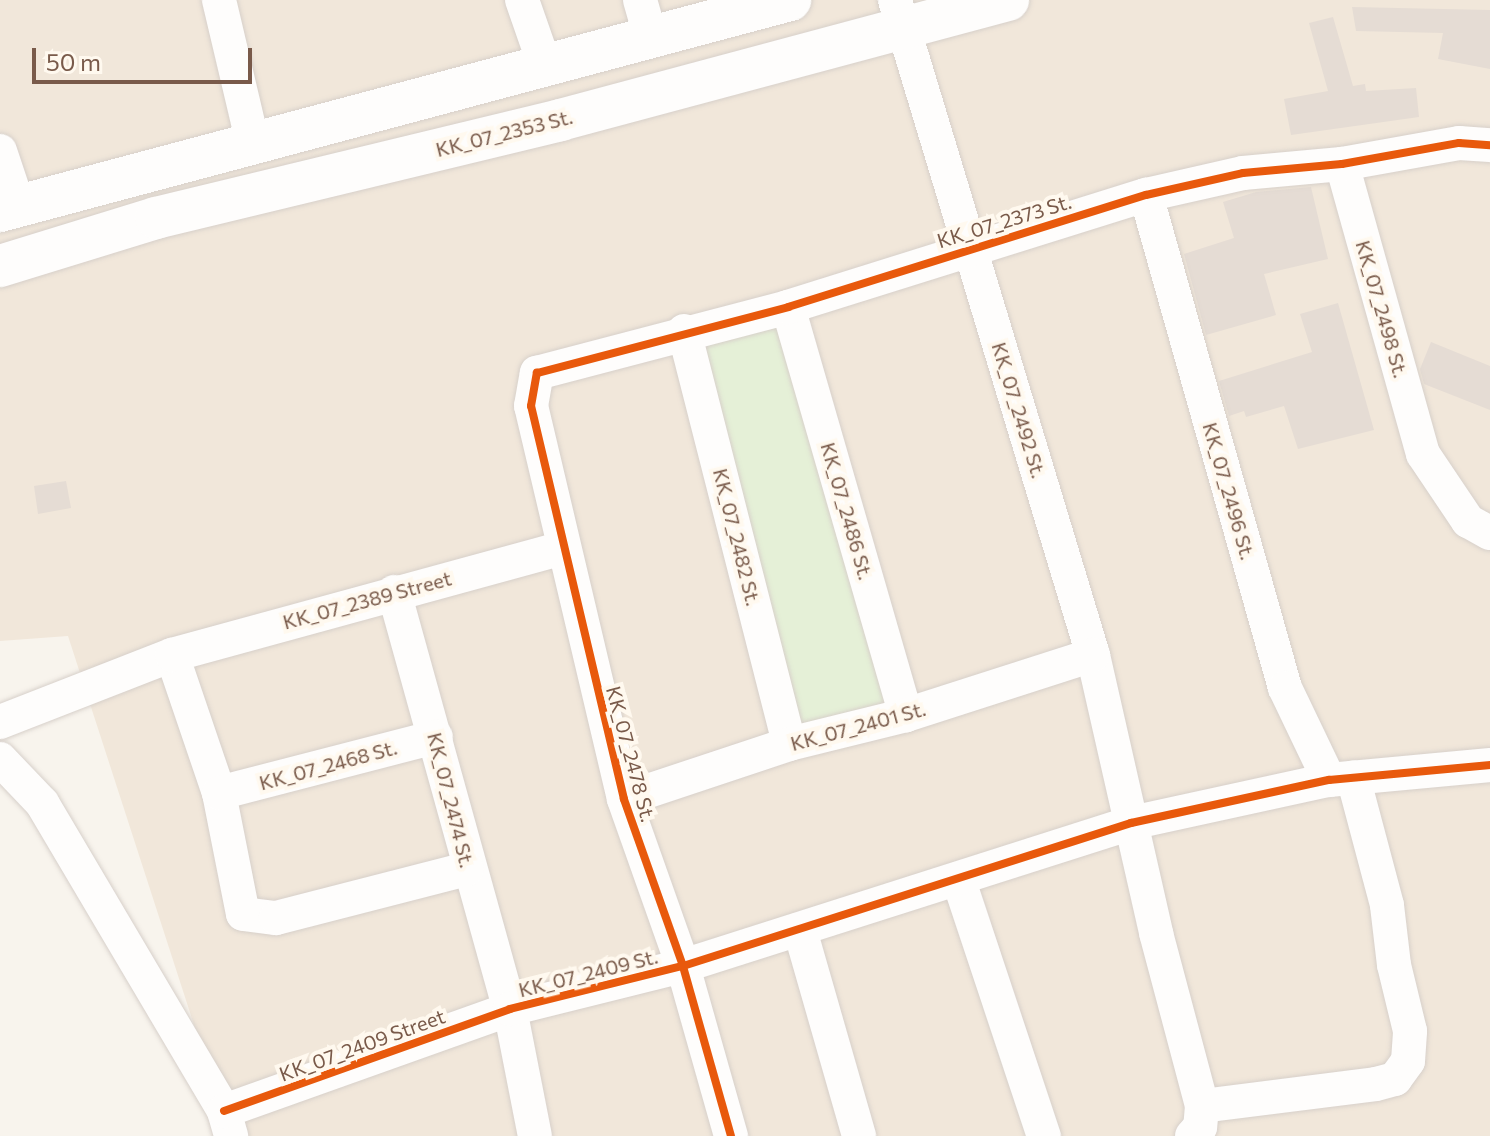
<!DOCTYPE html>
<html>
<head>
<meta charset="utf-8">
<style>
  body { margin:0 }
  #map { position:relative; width:1490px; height:1136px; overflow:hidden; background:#f8f4ed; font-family:Commissioner,sans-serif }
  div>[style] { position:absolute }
  .residential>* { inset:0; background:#f1e7da }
  .green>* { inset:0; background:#e5f0d7 }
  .building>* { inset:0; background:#e5dcd4 }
  .roads { filter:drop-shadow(0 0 2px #d7d0ca) drop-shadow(0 0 2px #d7d0ca) }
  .minor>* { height:34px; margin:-17px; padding:0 17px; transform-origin:17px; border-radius:17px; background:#fefdfc }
  .tertiary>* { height:42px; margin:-21px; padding:0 21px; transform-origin:21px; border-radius:21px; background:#fefdfc }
  .cycleway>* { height:8px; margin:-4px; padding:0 4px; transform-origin:4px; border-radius:4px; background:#e8590c }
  span { translate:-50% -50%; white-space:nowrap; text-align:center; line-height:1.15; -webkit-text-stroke:8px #fff9ef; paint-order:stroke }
  .street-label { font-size:20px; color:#795a4a }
  .scale { position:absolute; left:32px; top:48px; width:220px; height:36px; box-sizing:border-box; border:4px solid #795a4a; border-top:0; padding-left:10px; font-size:24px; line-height:28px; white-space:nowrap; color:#795a4a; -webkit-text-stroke:6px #fff9ef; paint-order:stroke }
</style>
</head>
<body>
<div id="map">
  <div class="residential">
    <i style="clip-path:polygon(0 0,1490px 0,1490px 1136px,230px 1136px,68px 636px,0 641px)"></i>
  </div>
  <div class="green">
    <i style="clip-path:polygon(788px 307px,906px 715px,789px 744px,684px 331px)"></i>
  </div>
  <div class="building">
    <i style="clip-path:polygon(1352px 7px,1490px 10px,1490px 69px,1438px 59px,1443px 33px,1356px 31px)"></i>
    <i style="clip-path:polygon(1333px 17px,1353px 86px,1365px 84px,1366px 91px,1416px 88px,1419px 117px,1291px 135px,1284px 99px,1328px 91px,1309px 23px)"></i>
    <i style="clip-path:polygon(1311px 187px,1328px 259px,1264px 274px,1276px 315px,1206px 335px,1184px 254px,1234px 238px,1223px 202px,1256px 192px)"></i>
    <i style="clip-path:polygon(1338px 303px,1374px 430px,1298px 449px,1284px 406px,1246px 417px,1244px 411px,1229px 416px,1219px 381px,1312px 352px,1300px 314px)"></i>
    <i style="clip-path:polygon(1431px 342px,1490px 366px,1490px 410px,1424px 384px,1420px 369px)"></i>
    <i style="clip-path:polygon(66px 481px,71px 508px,38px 514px,34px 486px)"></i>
  </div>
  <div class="roads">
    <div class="minor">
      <i style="left:219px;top:0;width:148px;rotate:76.7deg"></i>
      <i style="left:522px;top:0;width:73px;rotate:70.8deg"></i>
      <i style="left:640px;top:0;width:40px;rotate:74deg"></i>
      <i style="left:895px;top:0;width:684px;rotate:73.18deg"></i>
      <i style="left:1093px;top:655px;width:285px;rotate:77.2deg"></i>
      <i style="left:1156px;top:933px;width:179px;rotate:75.1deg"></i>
      <i style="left:1202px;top:1106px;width:21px;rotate:95deg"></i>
      <i style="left:1200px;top:1127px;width:12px;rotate:132deg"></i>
      <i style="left:0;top:151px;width:57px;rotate:71.6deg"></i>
      <i style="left:1342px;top:164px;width:301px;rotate:74.4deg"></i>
      <i style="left:1423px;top:454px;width:81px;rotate:56.1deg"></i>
      <i style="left:1468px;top:521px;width:25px;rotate:29deg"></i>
      <i style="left:1146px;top:195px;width:512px;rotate:74.25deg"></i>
      <i style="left:1285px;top:688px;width:102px;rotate:64.4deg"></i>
      <i style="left:788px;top:307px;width:425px;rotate:73.9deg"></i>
      <i style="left:684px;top:331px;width:426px;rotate:75.7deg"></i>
      <i style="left:394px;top:592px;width:433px;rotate:74.5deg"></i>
      <i style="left:510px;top:1009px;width:129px;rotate:78.9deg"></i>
      <i style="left:172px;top:655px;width:146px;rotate:71.2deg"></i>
      <i style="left:219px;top:793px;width:123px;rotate:78.8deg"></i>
      <i style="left:243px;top:914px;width:33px;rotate:7deg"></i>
      <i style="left:276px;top:918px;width:197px;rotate:-14.4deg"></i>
      <i style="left:0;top:722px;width:185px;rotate:-21.3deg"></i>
      <i style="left:172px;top:655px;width:404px;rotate:-15.3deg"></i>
      <i style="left:0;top:759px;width:61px;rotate:46.3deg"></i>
      <i style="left:42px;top:803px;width:358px;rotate:59.4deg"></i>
      <i style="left:224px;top:1111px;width:26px;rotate:74deg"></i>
      <i style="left:219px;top:793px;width:224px;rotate:-14.5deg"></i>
      <i style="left:624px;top:799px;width:174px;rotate:-18.4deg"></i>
      <i style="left:789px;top:744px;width:121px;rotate:-13.9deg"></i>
      <i style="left:906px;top:715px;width:196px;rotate:-17.8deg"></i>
      <i style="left:959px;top:881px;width:269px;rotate:71.6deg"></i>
      <i style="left:800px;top:930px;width:214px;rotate:74deg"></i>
      <i style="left:1202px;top:1106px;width:175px;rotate:-7.2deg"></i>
      <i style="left:1376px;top:1084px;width:20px;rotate:-15deg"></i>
      <i style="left:1395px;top:1079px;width:22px;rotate:-54deg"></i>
      <i style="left:1408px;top:1061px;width:30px;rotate:-86deg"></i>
      <i style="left:1410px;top:1031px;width:68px;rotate:-103.6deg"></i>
      <i style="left:1394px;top:965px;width:60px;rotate:-96.7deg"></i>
      <i style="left:1387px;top:905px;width:132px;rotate:-104.9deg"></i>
      <i style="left:224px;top:1111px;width:304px;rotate:-19.6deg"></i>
      <i style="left:510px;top:1009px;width:178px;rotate:-14deg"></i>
      <i style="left:683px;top:966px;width:470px;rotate:-17.7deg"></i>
      <i style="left:1131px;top:823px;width:203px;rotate:-12.3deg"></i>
      <i style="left:1329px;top:780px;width:162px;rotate:-5.3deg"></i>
      <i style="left:731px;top:1136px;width:177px;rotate:-105.8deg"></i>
      <i style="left:683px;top:966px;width:177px;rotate:-109.5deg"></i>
      <i style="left:624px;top:799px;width:404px;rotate:-103.3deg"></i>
      <i style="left:531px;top:406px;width:34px;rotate:-80deg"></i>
      <i style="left:537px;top:373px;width:260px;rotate:-14.7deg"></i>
      <i style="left:788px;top:307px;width:375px;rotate:-17.4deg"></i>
      <i style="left:1146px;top:195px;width:99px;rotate:-12.8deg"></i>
      <i style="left:1243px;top:173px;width:99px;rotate:-5.2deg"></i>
      <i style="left:1342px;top:164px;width:119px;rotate:-10.2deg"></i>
      <i style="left:1459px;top:143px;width:31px;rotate:4deg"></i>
    </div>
    <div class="tertiary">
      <i style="left:0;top:211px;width:818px;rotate:-14.95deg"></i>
      <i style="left:0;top:266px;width:163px;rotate:-17.1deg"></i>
      <i style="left:156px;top:218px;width:416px;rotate:-13.6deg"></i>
      <i style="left:560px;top:120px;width:464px;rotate:-15deg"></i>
    </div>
  </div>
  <div class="cycleway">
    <i style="left:224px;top:1111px;width:304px;rotate:-19.6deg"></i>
    <i style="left:510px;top:1009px;width:178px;rotate:-14deg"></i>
    <i style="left:683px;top:966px;width:470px;rotate:-17.7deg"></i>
    <i style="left:1131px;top:823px;width:203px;rotate:-12.3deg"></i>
    <i style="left:1329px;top:780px;width:162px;rotate:-5.3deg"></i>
    <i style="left:731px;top:1136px;width:177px;rotate:-105.8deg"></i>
    <i style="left:683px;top:966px;width:177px;rotate:-109.5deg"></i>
    <i style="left:624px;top:799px;width:404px;rotate:-103.3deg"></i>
    <i style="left:531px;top:406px;width:34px;rotate:-80deg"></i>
    <i style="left:537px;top:373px;width:260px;rotate:-14.7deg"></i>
    <i style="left:788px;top:307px;width:375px;rotate:-17.4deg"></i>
    <i style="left:1146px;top:195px;width:99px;rotate:-12.8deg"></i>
    <i style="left:1243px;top:173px;width:99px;rotate:-5.2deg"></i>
    <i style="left:1342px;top:164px;width:119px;rotate:-10.2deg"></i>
    <i style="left:1459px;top:143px;width:31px;rotate:4deg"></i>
  </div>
  <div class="street-label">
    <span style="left:504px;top:133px;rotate:-14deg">KK_07_2353 St.</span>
    <span style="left:1004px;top:221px;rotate:-17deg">KK_07_2373 St.</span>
    <span style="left:1382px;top:309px;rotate:74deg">KK_07_2498 St.</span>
    <span style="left:1019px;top:410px;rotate:73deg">KK_07_2492 St.</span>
    <span style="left:1229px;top:491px;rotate:74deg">KK_07_2496 St.</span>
    <span style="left:847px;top:511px;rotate:74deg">KK_07_2486 St.</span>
    <span style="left:737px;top:537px;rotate:76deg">KK_07_2482 St.</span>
    <span style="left:367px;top:600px;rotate:-15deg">KK_07_2389 Street</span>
    <span style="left:858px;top:726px;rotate:-15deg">KK_07_2401 St.</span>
    <span style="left:631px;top:754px;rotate:75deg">KK_07_2478 St.</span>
    <span style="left:328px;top:765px;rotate:-15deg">KK_07_2468 St.</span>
    <span style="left:451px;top:800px;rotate:76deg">KK_07_2474 St.</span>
    <span style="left:588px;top:973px;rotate:-14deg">KK_07_2409 St.</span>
    <span style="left:362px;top:1045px;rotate:-20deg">KK_07_2409 Street</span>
  </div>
  <div class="scale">50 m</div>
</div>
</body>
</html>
